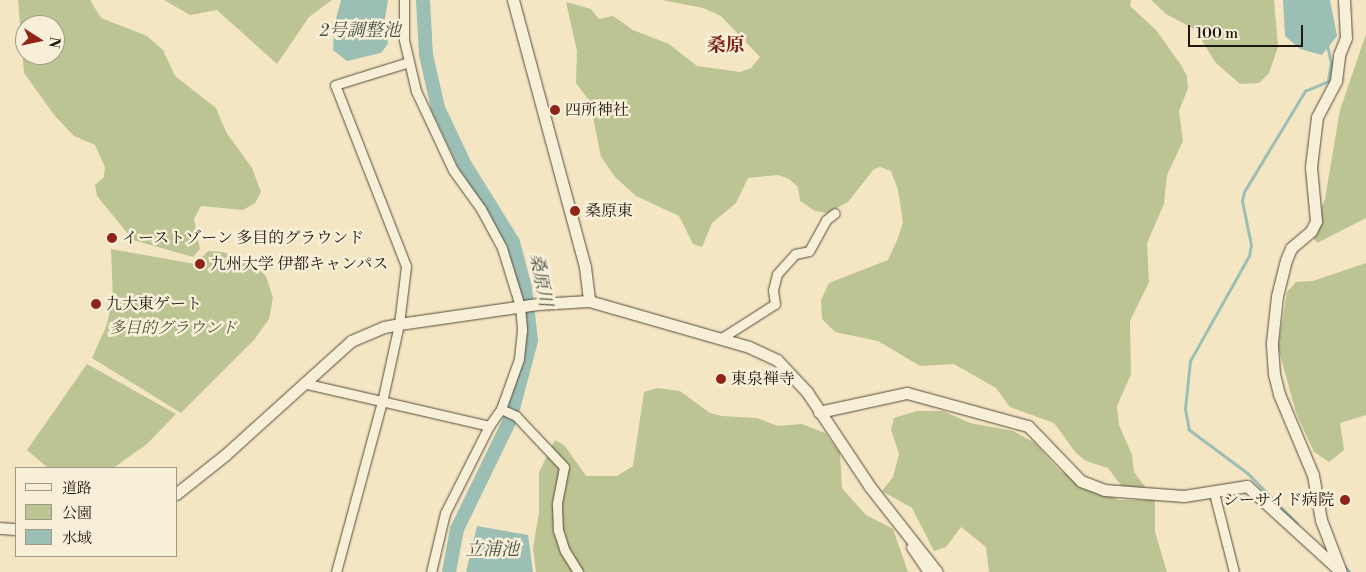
<!DOCTYPE html>
<html>
<head>
<meta charset="utf-8">
<style>
  body { margin:0 }
  #map { position:relative; width:1366px; height:572px; overflow:hidden; background:#f5e6c3; font-family:"Libre Bodoni","Noto Serif JP",serif }
  div>[style] { position:absolute }
  .green>* { inset:0; background:#bcc493 }
  .water>* { inset:0; background:#9cbfb5 }
  .stream>* { height:2.5px; margin:-1.25px; padding:0 1.25px; transform-origin:1.25px; border-radius:1.25px; background:#9cbfb5 }
  .river>* { height:14px; margin:-7px; padding:0 7px; transform-origin:7px; border-radius:7px; background:#9cbfb5 }
  .roads { filter:drop-shadow(0 0 1px #544b3a) drop-shadow(0 0 1px #544b3a) }
  .minor>* { height:9px; margin:-4.5px; padding:0 4.5px; transform-origin:4.5px; border-radius:4.5px; background:#f8efd8 }
  .tertiary>* { height:11px; margin:-5.5px; padding:0 5.5px; transform-origin:5.5px; border-radius:5.5px; background:#f8efd8 }
  .dots>* { width:14px; height:14px; translate:-50% -50%; box-sizing:border-box; border:2px solid #f8efd8; border-radius:50% }
  span { translate:-50% -50%; white-space:nowrap; text-align:center; line-height:1.15; -webkit-text-stroke:5px #f8efd8; paint-order:stroke }
  .poi-label { font-size:16px; color:#1e170d }
  .left { translate:0 -50%; text-align:left }
  .right { translate:-100% -50%; text-align:right }
  .park-label { font-size:16px; color:#55543c; font-style:italic }
  .water-label { font-size:18px; color:#4a5248; font-style:italic }
  .quarter-label { font-size:19px; color:#7a1f14; font-weight:700 }
  .legend { position:absolute; left:15px; top:467px; width:162px; height:90px; box-sizing:border-box; background:#f8efd8; border:1px solid #a19987; margin:0; padding:6px 9px; list-style:none; font-size:15px; color:#1e170d }
  .legend li { display:flex; align-items:center; gap:10px; height:25px }
  .legend b { width:25px; border:1px solid #a19987 }
  .north { position:absolute; left:15px; top:15px; width:50px; height:50px; box-sizing:border-box; background:#f8efd8; border:1px solid #a19987; border-radius:50%; rotate:100deg; font-size:14px; font-weight:700; line-height:20px; text-align:center; color:#1e170d }
  .north::after { content:''; display:block; margin:auto; width:18px; height:22px; background:#8f2418; clip-path:polygon(50% 0,100% 100%,50% 72%,0 100%) }
  .scale { position:absolute; left:1188px; top:25px; width:115px; height:22px; box-sizing:border-box; border:2px solid #1e170d; border-top:0; padding-left:6px; font-size:15px; line-height:18px; white-space:nowrap; color:#1e170d; -webkit-text-stroke:4px #f8efd8; paint-order:stroke }
</style>
</head>
<body>
<div id="map">
  <div class="green">
    <i style="clip-path:polygon(evenodd,18px 0,90px 0,101px 18px,147px 36px,163px 50px,175px 76px,216px 108px,226px 132px,252px 168px,261px 192px,255px 203px,243px 210px,201px 206px,194px 219px,200px 249px,193px 257px,133px 240px,97px 196px,95px 185px,104px 177px,105px 167px,95px 145px,74px 136px,55px 116px,24px 73px,18px 0,25px 25px,55px 25px,55px 55px,25px 55px,25px 25px)"></i>
    <i style="clip-path:polygon(164px 0,332px 0,309px 17px,277px 64px,217px 10px,190px 15px)"></i>
    <i style="clip-path:polygon(662px 0,1131px 0,1130px 6px,1156px 30px,1181px 65px,1187px 76px,1188px 88px,1179px 111px,1183px 141px,1167px 175px,1164px 204px,1147px 243px,1149px 282px,1130px 321px,1131px 374px,1117px 406px,1119px 425px,1132px 455px,1134px 472px,1146px 488px,1123px 488px,1108px 468px,1086px 461px,1076px 453px,1054px 423px,1010px 407px,996px 388px,954px 364px,920px 366px,878px 341px,835px 332px,822px 319px,821px 300px,829px 283px,888px 260px,898px 238px,903px 222px,898px 190px,891px 171px,880px 167px,874px 169px,848px 202px,827px 213px,815px 211px,800px 201px,798px 187px,789px 179px,778px 175px,748px 178px,736px 203px,712px 223px,702px 247px,693px 244px,679px 216px,636px 196px,616px 178px,601px 157px,590px 102px,576px 83px,577px 51px,566px 2px,591px 9px,599px 19px,613px 16px,633px 30px,669px 44px,697px 66px,740px 72px,751px 68px,760px 57px,721px 16px,703px 8px)"></i>
    <i style="clip-path:polygon(1151px 0,1274px 0,1278px 47px,1269px 73px,1259px 83px,1240px 84px,1215px 62px,1196px 30px,1166px 14px)"></i>
    <i style="clip-path:polygon(1366px 34px,1366px 218px,1317px 243px,1311px 233px,1325px 199px,1340px 110px)"></i>
    <i style="clip-path:polygon(111px 249px,195px 264px,208px 251px,223px 252px,251px 262px,266px 276px,273px 298px,269px 319px,254px 340px,181px 413px,92px 358px,106px 327px,113px 299px)"></i>
    <i style="clip-path:polygon(1366px 263px,1366px 415px,1340px 423px,1344px 450px,1329px 462px,1314px 452px,1296px 413px,1278px 347px,1287px 292px,1296px 282px,1313px 281px)"></i>
    <i style="clip-path:polygon(87px 364px,176px 414px,147px 444px,113px 468px,48px 468px,27px 450px)"></i>
    <i style="clip-path:polygon(657px 388px,680px 391px,710px 413px,722px 416px,757px 418px,778px 426px,802px 424px,825px 433px,840px 453px,842px 488px,866px 515px,893px 529px,908px 572px,536px 572px,533px 548px,539px 513px,539px 472px,555px 440px,565px 446px,586px 476px,617px 476px,633px 466px,644px 392px)"></i>
    <i style="clip-path:polygon(917px 411px,943px 411px,970px 423px,1013px 431px,1035px 443px,1060px 471px,1103px 493px,1119px 500px,1155px 500px,1155px 532px,1167px 572px,989px 572px,986px 547px,961px 527px,946px 547px,934px 551px,912px 508px,882px 491px,893px 477px,899px 454px,891px 430px,894px 418px)"></i>
  </div>
  <div class="water">
    <i style="clip-path:polygon(341px 0,388px 0,385px 19px,388px 44px,381px 53px,347px 61px,333px 50px,334px 26px)"></i>
    <i style="clip-path:polygon(1283px 0,1330px 0,1337px 36px,1322px 55px,1300px 49px,1285px 36px)"></i>
    <i style="clip-path:polygon(477px 526px,528px 535px,533px 572px,466px 572px)"></i>
  </div>
  <div class="stream">
    <i style="left:1297px;top:524px;width:70px;rotate:-134.4deg"></i>
    <i style="left:1248px;top:474px;width:74px;rotate:-143.3deg"></i>
    <i style="left:1189px;top:430px;width:21px;rotate:-101deg"></i>
    <i style="left:1185px;top:409px;width:48px;rotate:-84.1deg"></i>
    <i style="left:1190px;top:361px;width:120px;rotate:-60.7deg"></i>
    <i style="left:1249px;top:256px;width:11px;rotate:-80deg"></i>
    <i style="left:1251px;top:245px;width:45px;rotate:-101.6deg"></i>
    <i style="left:1242px;top:201px;width:9px;rotate:-77deg"></i>
    <i style="left:1244px;top:192px;width:118px;rotate:-58.9deg"></i>
    <i style="left:1305px;top:91px;width:25px;rotate:-23deg"></i>
    <i style="left:1328px;top:81px;width:18px;rotate:-81deg"></i>
    <i style="left:1331px;top:63px;width:18px;rotate:-103deg"></i>
    <i style="left:1342px;top:564px;width:11px;rotate:45deg"></i>
  </div>
  <div class="river">
    <i style="left:423px;top:0;width:55px;rotate:86.9deg"></i>
    <i style="left:426px;top:55px;width:54px;rotate:77.2deg"></i>
    <i style="left:438px;top:108px;width:63px;rotate:64.7deg"></i>
    <i style="left:465px;top:165px;width:91px;rotate:58.1deg"></i>
    <i style="left:513px;top:242px;width:48px;rotate:75.4deg"></i>
    <i style="left:525px;top:288px;width:53px;rotate:83.5deg"></i>
    <i style="left:531px;top:341px;width:82px;rotate:104.9deg"></i>
    <i style="left:510px;top:420px;width:121px;rotate:115.9deg"></i>
    <i style="left:457px;top:529px;width:44px;rotate:100.5deg"></i>
  </div>
  <div class="roads">
    <div class="minor">
      <i style="left:404px;top:0;width:40px;rotate:90deg"></i>
      <i style="left:404px;top:40px;width:52px;rotate:76.8deg"></i>
      <i style="left:416px;top:91px;width:87px;rotate:64.9deg"></i>
      <i style="left:453px;top:170px;width:48px;rotate:54.3deg"></i>
      <i style="left:481px;top:209px;width:44px;rotate:61.7deg"></i>
      <i style="left:502px;top:248px;width:61px;rotate:72.8deg"></i>
      <i style="left:520px;top:306px;width:24px;rotate:85deg"></i>
      <i style="left:522px;top:330px;width:29px;rotate:96deg"></i>
      <i style="left:519px;top:359px;width:53px;rotate:109.8deg"></i>
      <i style="left:501px;top:409px;width:21px;rotate:125deg"></i>
      <i style="left:489px;top:426px;width:97px;rotate:116.8deg"></i>
      <i style="left:445px;top:513px;width:61px;rotate:103.3deg"></i>
      <i style="left:720px;top:339px;width:65px;rotate:-32.5deg"></i>
      <i style="left:775px;top:304px;width:14px;rotate:-98deg"></i>
      <i style="left:773px;top:290px;width:16px;rotate:-76deg"></i>
      <i style="left:777px;top:274px;width:27px;rotate:-48deg"></i>
      <i style="left:795px;top:254px;width:14px;rotate:-12deg"></i>
      <i style="left:809px;top:251px;width:35px;rotate:-61deg"></i>
      <i style="left:826px;top:220px;width:11px;rotate:-38deg"></i>
      <i style="left:303px;top:383px;width:191px;rotate:13deg"></i>
      <i style="left:501px;top:409px;width:17px;rotate:25deg"></i>
      <i style="left:516px;top:416px;width:70px;rotate:46.7deg"></i>
      <i style="left:564px;top:467px;width:38px;rotate:101deg"></i>
      <i style="left:557px;top:504px;width:26px;rotate:88deg"></i>
      <i style="left:558px;top:530px;width:22px;rotate:72deg"></i>
      <i style="left:565px;top:551px;width:25px;rotate:58deg"></i>
      <i style="left:1214px;top:493px;width:81px;rotate:75.8deg"></i>
      <i style="left:911px;top:547px;width:30px;rotate:56deg"></i>
      <i style="left:336px;top:572px;width:176px;rotate:-74.9deg"></i>
      <i style="left:382px;top:402px;width:80px;rotate:-77.7deg"></i>
      <i style="left:399px;top:324px;width:58px;rotate:-83.1deg"></i>
      <i style="left:406px;top:266px;width:194px;rotate:-111.4deg"></i>
      <i style="left:335px;top:85px;width:77px;rotate:-17.3deg"></i>
    </div>
    <div class="tertiary">
      <i style="left:513px;top:0;width:277px;rotate:74.9deg"></i>
      <i style="left:585px;top:267px;width:34px;rotate:83deg"></i>
      <i style="left:819px;top:412px;width:90px;rotate:-12.2deg"></i>
      <i style="left:907px;top:393px;width:125px;rotate:15.3deg"></i>
      <i style="left:1028px;top:426px;width:76px;rotate:46.1deg"></i>
      <i style="left:1081px;top:481px;width:25px;rotate:21deg"></i>
      <i style="left:1104px;top:490px;width:80px;rotate:4.3deg"></i>
      <i style="left:1184px;top:496px;width:64px;rotate:-9deg"></i>
      <i style="left:1247px;top:486px;width:125px;rotate:42.4deg"></i>
      <i style="left:176px;top:494px;width:63px;rotate:-38.5deg"></i>
      <i style="left:225px;top:455px;width:170px;rotate:-42.1deg"></i>
      <i style="left:351px;top:341px;width:36px;rotate:-23deg"></i>
      <i style="left:384px;top:327px;width:15px;rotate:-11deg"></i>
      <i style="left:399px;top:324px;width:140px;rotate:-8.2deg"></i>
      <i style="left:538px;top:304px;width:51px;rotate:-3.4deg"></i>
      <i style="left:589px;top:301px;width:166px;rotate:16deg"></i>
      <i style="left:749px;top:347px;width:31px;rotate:25deg"></i>
      <i style="left:777px;top:360px;width:44px;rotate:46.8deg"></i>
      <i style="left:807px;top:392px;width:114px;rotate:56.4deg"></i>
      <i style="left:870px;top:487px;width:108px;rotate:51.8deg"></i>
      <i style="left:0;top:528px;width:16px;rotate:4deg"></i>
      <i style="left:1341px;top:572px;width:56px;rotate:-111deg"></i>
      <i style="left:1321px;top:520px;width:46px;rotate:-100.1deg"></i>
      <i style="left:1313px;top:475px;width:88px;rotate:-112.8deg"></i>
      <i style="left:1279px;top:394px;width:21px;rotate:-104deg"></i>
      <i style="left:1274px;top:374px;width:32px;rotate:-94deg"></i>
      <i style="left:1272px;top:342px;width:46px;rotate:-83.8deg"></i>
      <i style="left:1277px;top:296px;width:37px;rotate:-76deg"></i>
      <i style="left:1286px;top:260px;width:13px;rotate:-67deg"></i>
      <i style="left:1291px;top:248px;width:26px;rotate:-40deg"></i>
      <i style="left:1311px;top:231px;width:11px;rotate:-63deg"></i>
      <i style="left:1316px;top:221px;width:54px;rotate:-95.3deg"></i>
      <i style="left:1311px;top:167px;width:50px;rotate:-83.2deg"></i>
      <i style="left:1317px;top:117px;width:41px;rotate:-62.2deg"></i>
      <i style="left:1336px;top:81px;width:26px;rotate:-83deg"></i>
      <i style="left:1339px;top:55px;width:18px;rotate:-68deg"></i>
      <i style="left:1346px;top:38px;width:38px;rotate:-93deg"></i>
    </div>
  </div>
  <div class="dots">
    <i style="left:555px;top:110px;background:#8f2418"></i>
    <i style="left:575px;top:211px;background:#8f2418"></i>
    <i style="left:112px;top:238px;background:#8f2418"></i>
    <i style="left:200px;top:264px;background:#8f2418"></i>
    <i style="left:96px;top:304px;background:#8f2418"></i>
    <i style="left:721px;top:379px;background:#8f2418"></i>
    <i style="left:1345px;top:500px;background:#8f2418"></i>
  </div>
  <div class="poi-label">
    <span class="left" style="left:565px;top:110px">四所神社</span>
    <span class="left" style="left:585px;top:211px">桑原東</span>
    <span class="left" style="left:122px;top:238px">イーストゾーン 多目的グラウンド</span>
    <span class="left" style="left:210px;top:264px">九州大学 伊都キャンパス</span>
    <span class="left" style="left:106px;top:304px">九大東ゲート</span>
    <span class="left" style="left:731px;top:379px">東泉禅寺</span>
    <span class="right" style="left:1334px;top:500px">シーサイド病院</span>
  </div>
  <div class="park-label">
    <span style="left:173px;top:328px">多目的グラウンド</span>
  </div>
  <div class="water-label">
    <span style="left:360px;top:31px">2号調整池</span>
    <span style="left:540px;top:280px;rotate:79deg">桑原川</span>
    <span style="left:492px;top:550px">立浦池</span>
  </div>
  <div class="quarter-label">
    <span style="left:726px;top:46px">桑原</span>
  </div>
  <ul class="legend">
  <li><b style="height:6px;background:#f8efd8"></b>道路</li>
  <li><b style="height:14px;background:#bcc493"></b>公園</li>
  <li><b style="height:14px;background:#9cbfb5"></b>水域</li>
  </ul>
  <div class="north">N</div>
  <div class="scale">100 m</div>
</div>
</body>
</html>
